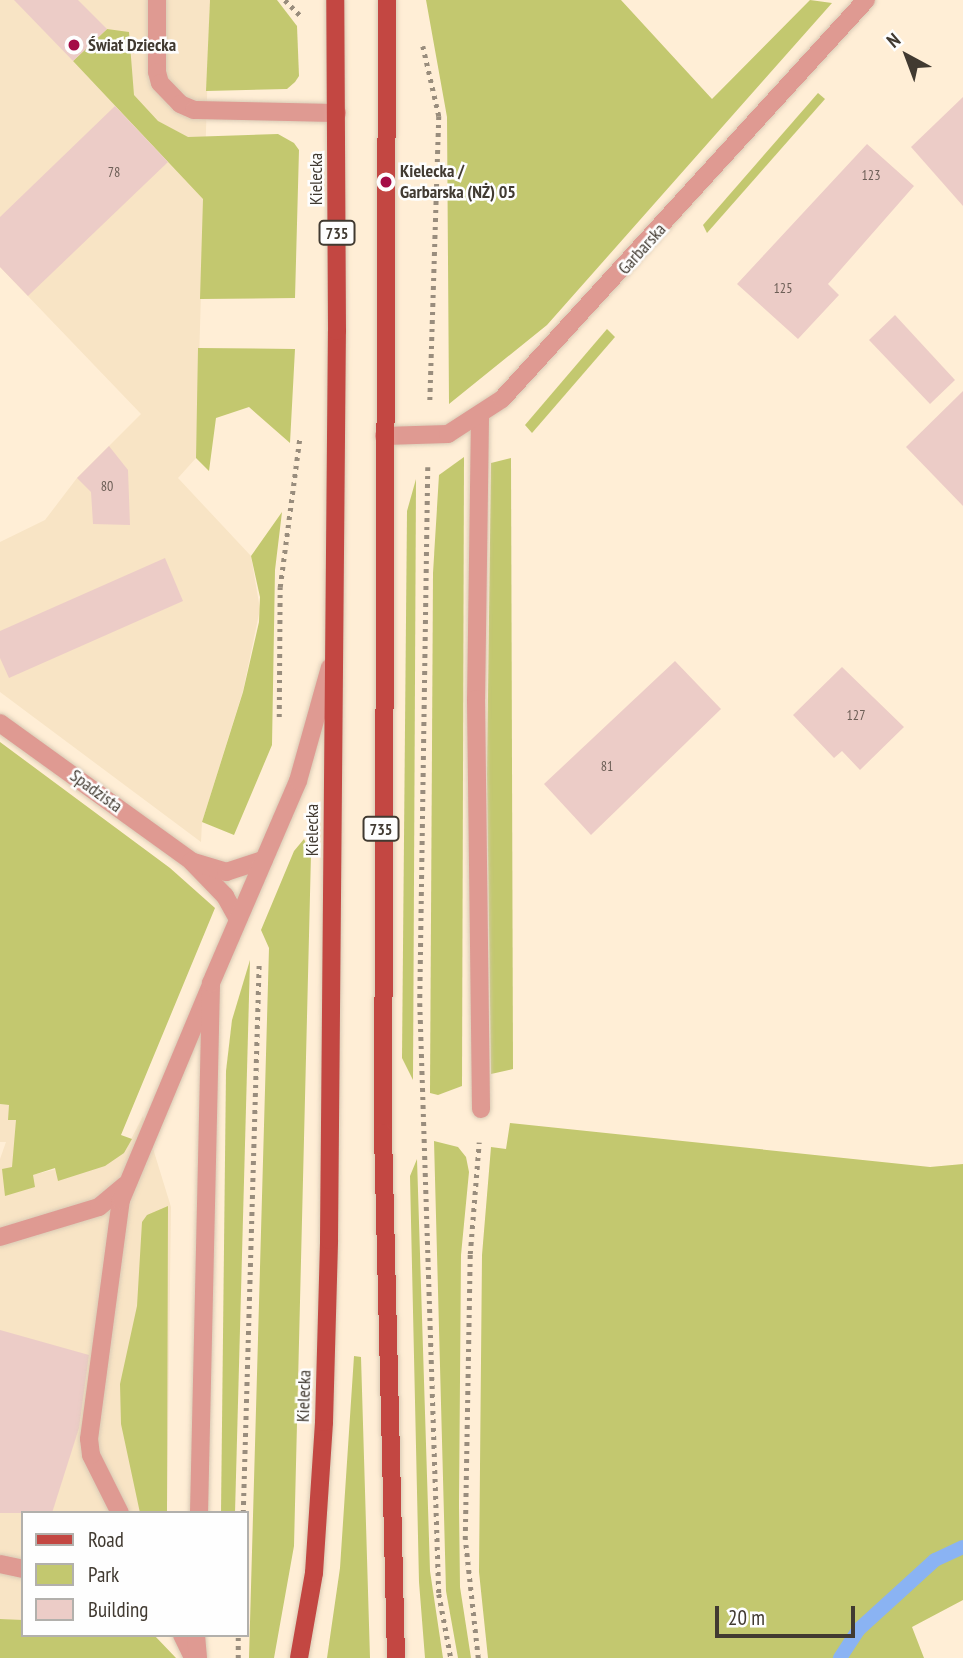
<!DOCTYPE html>
<html>
<head>
<meta charset="utf-8">
<style>
  body { margin:0 }
  #map { position:relative; width:963px; height:1658px; overflow:hidden; background:#ffeed6; font-family:"PT Sans Narrow",sans-serif }
  div>[style] { position:absolute }
  .built>* { inset:0; background:#f8e4c5 }
  .green>* { inset:0; background:#c3c86f }
  .stream>* { height:14px; margin:-7px; padding:0 7px; transform-origin:7px; border-radius:7px; background:#8ab3f3 }
  .building>* { inset:0; background:#ecccc7 }
  .path>* { height:4.5px; margin-top:-2.25px; transform-origin:0; background:repeating-linear-gradient(90deg,#998d7d 0 3.5px,transparent 0 8.5px) }
  .roads { filter:drop-shadow(0 0 2px #d9cab5) drop-shadow(0 0 2px #d9cab5) }
  .service>* { height:18px; margin:-9px; padding:0 9px; transform-origin:9px; border-radius:9px; background:#df9a92 }
  .minor>* { height:18px; margin:-9px; padding:0 9px; transform-origin:9px; border-radius:9px; background:#df9a92 }
  .primary>* { height:18px; margin:-9px; padding:0 9px; transform-origin:9px; border-radius:9px; background:#c34742 }
  .dots>* { width:19px; height:19px; translate:-50% -50%; box-sizing:border-box; border:4px solid #fefefe; border-radius:50% }
  span { translate:-50% -50%; white-space:nowrap; text-align:center; line-height:1.15; -webkit-text-stroke:5px #fefefe; paint-order:stroke }
  .number-label { font-size:14px; color:#6c5e56 }
  .number-label span { -webkit-text-stroke-width:0 }
  .shield-label span { padding:2px 5px; background:#fefefe; border:2px solid; border-radius:5px; -webkit-text-stroke-width:0 }
  .shield-label { font-size:16px; color:#413a31; font-weight:700 }
  .poi-label { font-size:18px; color:#413a31; font-weight:700 }
  .left { translate:0 -50%; text-align:left }
  .street-label { font-size:18px; color:#413a31 }
  .legend { position:absolute; left:21px; top:1511px; width:228px; height:126px; box-sizing:border-box; background:#fefefe; border:2px solid #b2b0ac; margin:0; padding:9px 12px; list-style:none; font-size:21px; color:#413a31 }
  .legend li { display:flex; align-items:center; gap:14px; height:35px }
  .legend b { width:35px; border:2px solid #b2b0ac }
  .north { position:absolute; left:872px; top:21px; width:70px; height:70px; -webkit-text-stroke:5px #fefefe; paint-order:stroke; rotate:319deg; font-size:19px; font-weight:700; line-height:28px; text-align:center; color:#413a31 }
  .north::after { content:''; display:block; margin:auto; width:24px; height:32px; background:#413a31; clip-path:polygon(50% 0,100% 100%,50% 72%,0 100%) }
  .scale { position:absolute; left:715px; top:1606px; width:140px; height:32px; box-sizing:border-box; border:4px solid #413a31; border-top:0; padding-left:9px; font-size:21px; line-height:24px; white-space:nowrap; color:#413a31; -webkit-text-stroke:5px #fefefe; paint-order:stroke }
</style>
</head>
<body>
<div id="map">
  <div class="built">
    <i style="clip-path:polygon(0 0,210px 0,196px 458px,178px 478px,251px 556px,260px 609px,243px 691px,202px 822px,201px 842px,0 692px,0 542px,45px 520px,77px 478px,141px 414px,0 267px)"></i>
    <i style="clip-path:polygon(0 1104px,9px 1105px,16px 1119px,32px 1175px,124px 1153px,143px 1116px,171px 1207px,167px 1513px,23px 1513px,23px 1620px,11px 1620px,0 1619px,0 1159px,6px 1142px,0 1142px)"></i>
  </div>
  <div class="green">
    <i style="clip-path:polygon(210px 0,277px 0,297px 26px,299px 76px,295px 82px,287px 89px,206px 91px)"></i>
    <i style="clip-path:polygon(426px 0,621px 0,712px 99px,810px 0,832px 3px,547px 325px,449px 404px,447px 117px)"></i>
    <i style="clip-path:polygon(107px 29px,129px 32px,134px 95px,158px 121px,188px 137px,278px 134px,294px 143px,299px 150px,295px 298px,200px 299px,203px 199px,73px 61px)"></i>
    <i style="clip-path:polygon(818px 93px,825px 99px,707px 233px,703px 225px)"></i>
    <i style="clip-path:polygon(607px 329px,615px 337px,532px 433px,525px 425px)"></i>
    <i style="clip-path:polygon(198px 348px,295px 349px,290px 443px,249px 407px,216px 418px,209px 471px,196px 458px)"></i>
    <i style="clip-path:polygon(464px 457px,462px 1086px,438px 1095px,430px 1093px,433px 573px,439px 475px)"></i>
    <i style="clip-path:polygon(511px 458px,513px 1069px,491px 1074px,487px 774px,491px 463px)"></i>
    <i style="clip-path:polygon(416px 479px,413px 1080px,402px 1058px,407px 511px)"></i>
    <i style="clip-path:polygon(282px 512px,275px 570px,272px 745px,234px 835px,202px 822px,243px 692px,259px 622px,260px 597px,251px 556px)"></i>
    <i style="clip-path:polygon(0 742px,170px 868px,215px 908px,121px 1135px,132px 1139px,124px 1153px,105px 1166px,58px 1181px,55px 1168px,33px 1175px,35px 1187px,5px 1196px,2px 1169px,12px 1167px,16px 1120px,8px 1120px,9px 1105px,0 1104px)"></i>
    <i style="clip-path:polygon(304px 839px,311px 854px,294px 1546px,274px 1658px,249px 1658px,269px 948px,261px 930px,294px 851px)"></i>
    <i style="clip-path:polygon(250px 960px,235px 1513px,221px 1513px,226px 1071px,232px 1020px)"></i>
    <i style="clip-path:polygon(510px 1123px,930px 1167px,963px 1164px,963px 1600px,912px 1627px,924px 1658px,488px 1658px,479px 1572px,482px 1255px,491px 1147px,506px 1149px)"></i>
    <i style="clip-path:polygon(434px 1141px,458px 1147px,466px 1157px,469px 1172px,461px 1255px,459px 1506px,460px 1587px,471px 1658px,458px 1658px,446px 1591px)"></i>
    <i style="clip-path:polygon(417px 1159px,430px 1571px,443px 1658px,425px 1658px,419px 1582px,410px 1176px)"></i>
    <i style="clip-path:polygon(168px 1206px,167px 1513px,140px 1513px,121px 1424px,120px 1384px,137px 1306px,142px 1222px,147px 1215px)"></i>
    <i style="clip-path:polygon(354px 1356px,361px 1357px,370px 1658px,327px 1658px,340px 1568px)"></i>
    <i style="clip-path:polygon(0 1619px,23px 1620px,23px 1635px,154px 1635px,176px 1658px,0 1658px)"></i>
  </div>
  <div class="stream">
    <i style="left:840px;top:1658px;width:33px;rotate:-57deg"></i>
    <i style="left:858px;top:1630px;width:104px;rotate:-42.3deg"></i>
    <i style="left:935px;top:1560px;width:31px;rotate:-25deg"></i>
  </div>
  <div class="building">
    <i style="clip-path:polygon(14px 0,78px 0,107px 29px,73px 61px)"></i>
    <i style="clip-path:polygon(963px 97px,963px 206px,911px 147px)"></i>
    <i style="clip-path:polygon(115px 106px,168px 162px,28px 296px,0 267px,0 217px)"></i>
    <i style="clip-path:polygon(867px 144px,914px 186px,828px 284px,839px 295px,798px 339px,737px 284px)"></i>
    <i style="clip-path:polygon(895px 315px,955px 380px,930px 404px,869px 340px)"></i>
    <i style="clip-path:polygon(963px 391px,963px 506px,906px 447px)"></i>
    <i style="clip-path:polygon(109px 446px,128px 470px,130px 525px,93px 524px,91px 492px,77px 478px)"></i>
    <i style="clip-path:polygon(165px 558px,183px 601px,9px 678px,0 658px,0 631px)"></i>
    <i style="clip-path:polygon(675px 661px,721px 709px,591px 835px,544px 784px)"></i>
    <i style="clip-path:polygon(842px 667px,904px 727px,860px 770px,842px 751px,834px 758px,793px 715px)"></i>
    <i style="clip-path:polygon(0 1330px,89px 1355px,79px 1428px,52px 1513px,0 1513px)"></i>
  </div>
  <div class="path">
    <i style="left:285px;top:0;width:24px;rotate:45deg"></i>
    <i style="left:423px;top:46px;width:72px;rotate:77.1deg"></i>
    <i style="left:439px;top:116px;width:287px;rotate:91.8deg"></i>
    <i style="left:428px;top:467px;width:536px;rotate:90.86deg"></i>
    <i style="left:420px;top:1003px;width:591px;rotate:88.16deg"></i>
    <i style="left:439px;top:1594px;width:65px;rotate:79.4deg"></i>
    <i style="left:279px;top:717px;width:130px;rotate:-89.6deg"></i>
    <i style="left:280px;top:587px;width:152px;rotate:-82.5deg"></i>
    <i style="left:243px;top:1513px;width:552px;rotate:-88.34deg"></i>
    <i style="left:238px;top:1658px;width:23px;rotate:-90deg"></i>
    <i style="left:478px;top:1658px;width:120px;rotate:-96.2deg"></i>
    <i style="left:465px;top:1539px;width:285px;rotate:-89deg"></i>
    <i style="left:470px;top:1254px;width:112px;rotate:-85.4deg"></i>
  </div>
  <div class="roads">
    <div class="service">
      <i style="left:157px;top:0;width:72px;rotate:90deg"></i>
      <i style="left:157px;top:72px;width:11px;rotate:75deg"></i>
      <i style="left:160px;top:83px;width:29px;rotate:46deg"></i>
      <i style="left:180px;top:104px;width:15px;rotate:23deg"></i>
      <i style="left:194px;top:110px;width:143px;rotate:1.2deg"></i>
      <i style="left:480px;top:417px;width:282px;rotate:90.8deg"></i>
      <i style="left:476px;top:699px;width:410px;rotate:89.3deg"></i>
      <i style="left:0;top:1237px;width:103px;rotate:-16.9deg"></i>
      <i style="left:99px;top:1207px;width:34px;rotate:-40deg"></i>
      <i style="left:120px;top:1513px;width:65px;rotate:-116.6deg"></i>
      <i style="left:91px;top:1455px;width:16px;rotate:-97deg"></i>
      <i style="left:89px;top:1439px;width:241px;rotate:-82.4deg"></i>
      <i style="left:121px;top:1200px;width:231px;rotate:-67.3deg"></i>
      <i style="left:0;top:1564px;width:24px;rotate:12deg"></i>
      <i style="left:182px;top:1635px;width:25px;rotate:64deg"></i>
    </div>
    <div class="minor">
      <i style="left:384px;top:436px;width:64px;rotate:-1.8deg"></i>
      <i style="left:448px;top:434px;width:64px;rotate:-32.9deg"></i>
      <i style="left:502px;top:399px;width:540px;rotate:-47.63deg"></i>
      <i style="left:0;top:723px;width:236px;rotate:35.8deg"></i>
      <i style="left:191px;top:861px;width:49px;rotate:45.8deg"></i>
      <i style="left:225px;top:896px;width:26px;rotate:61deg"></i>
      <i style="left:194px;top:862px;width:34px;rotate:17deg"></i>
      <i style="left:226px;top:872px;width:40px;rotate:-18deg"></i>
      <i style="left:199px;top:1513px;width:530px;rotate:-88.7deg"></i>
      <i style="left:211px;top:983px;width:220px;rotate:-66.7deg"></i>
      <i style="left:298px;top:781px;width:118px;rotate:-74.3deg"></i>
      <i style="left:196px;top:1635px;width:23px;rotate:85deg"></i>
    </div>
    <div class="primary">
      <i style="left:387px;top:0;width:1133px;rotate:90.2deg"></i>
      <i style="left:383px;top:1133px;width:525px;rotate:88.58deg"></i>
      <i style="left:299px;top:1658px;width:86px;rotate:-80deg"></i>
      <i style="left:314px;top:1573px;width:151px;rotate:-86.2deg"></i>
      <i style="left:324px;top:1422px;width:182px;rotate:-88.4deg"></i>
      <i style="left:329px;top:1240px;width:909px;rotate:-89.5deg"></i>
      <i style="left:337px;top:331px;width:331px;rotate:-90.3deg"></i>
    </div>
  </div>
  <div class="dots">
    <i style="left:74px;top:45px;background:#a40c46"></i>
    <i style="left:386px;top:182px;background:#a40c46"></i>
  </div>
  <div class="number-label">
    <span style="left:114px;top:172px">78</span>
    <span style="left:871px;top:175px">123</span>
    <span style="left:783px;top:288px">125</span>
    <span style="left:107px;top:486px">80</span>
    <span style="left:856px;top:715px">127</span>
    <span style="left:607px;top:766px">81</span>
  </div>
  <div class="shield-label">
    <span style="left:337px;top:233px">735</span>
    <span style="left:381px;top:829px">735</span>
  </div>
  <div class="poi-label">
    <span class="left" style="left:88px;top:45px">Świat Dziecka</span>
    <span class="left" style="left:400px;top:182px">Kielecka /<br>Garbarska (NŻ) 05</span>
  </div>
  <div class="street-label">
    <span style="left:316px;top:179px;rotate:-90deg">Kielecka</span>
    <span style="left:642px;top:249px;rotate:-48deg">Garbarska</span>
    <span style="left:96px;top:791px;rotate:36deg">Spadzista</span>
    <span style="left:312px;top:830px;rotate:-90deg">Kielecka</span>
    <span style="left:304px;top:1396px;rotate:-88deg">Kielecka</span>
  </div>
  <ul class="legend">
  <li><b style="height:9px;background:#c34742"></b>Road</li>
  <li><b style="height:19px;background:#c3c86f"></b>Park</li>
  <li><b style="height:19px;background:#ecccc7"></b>Building</li>
  </ul>
  <div class="north">N</div>
  <div class="scale">20 m</div>
</div>
</body>
</html>
